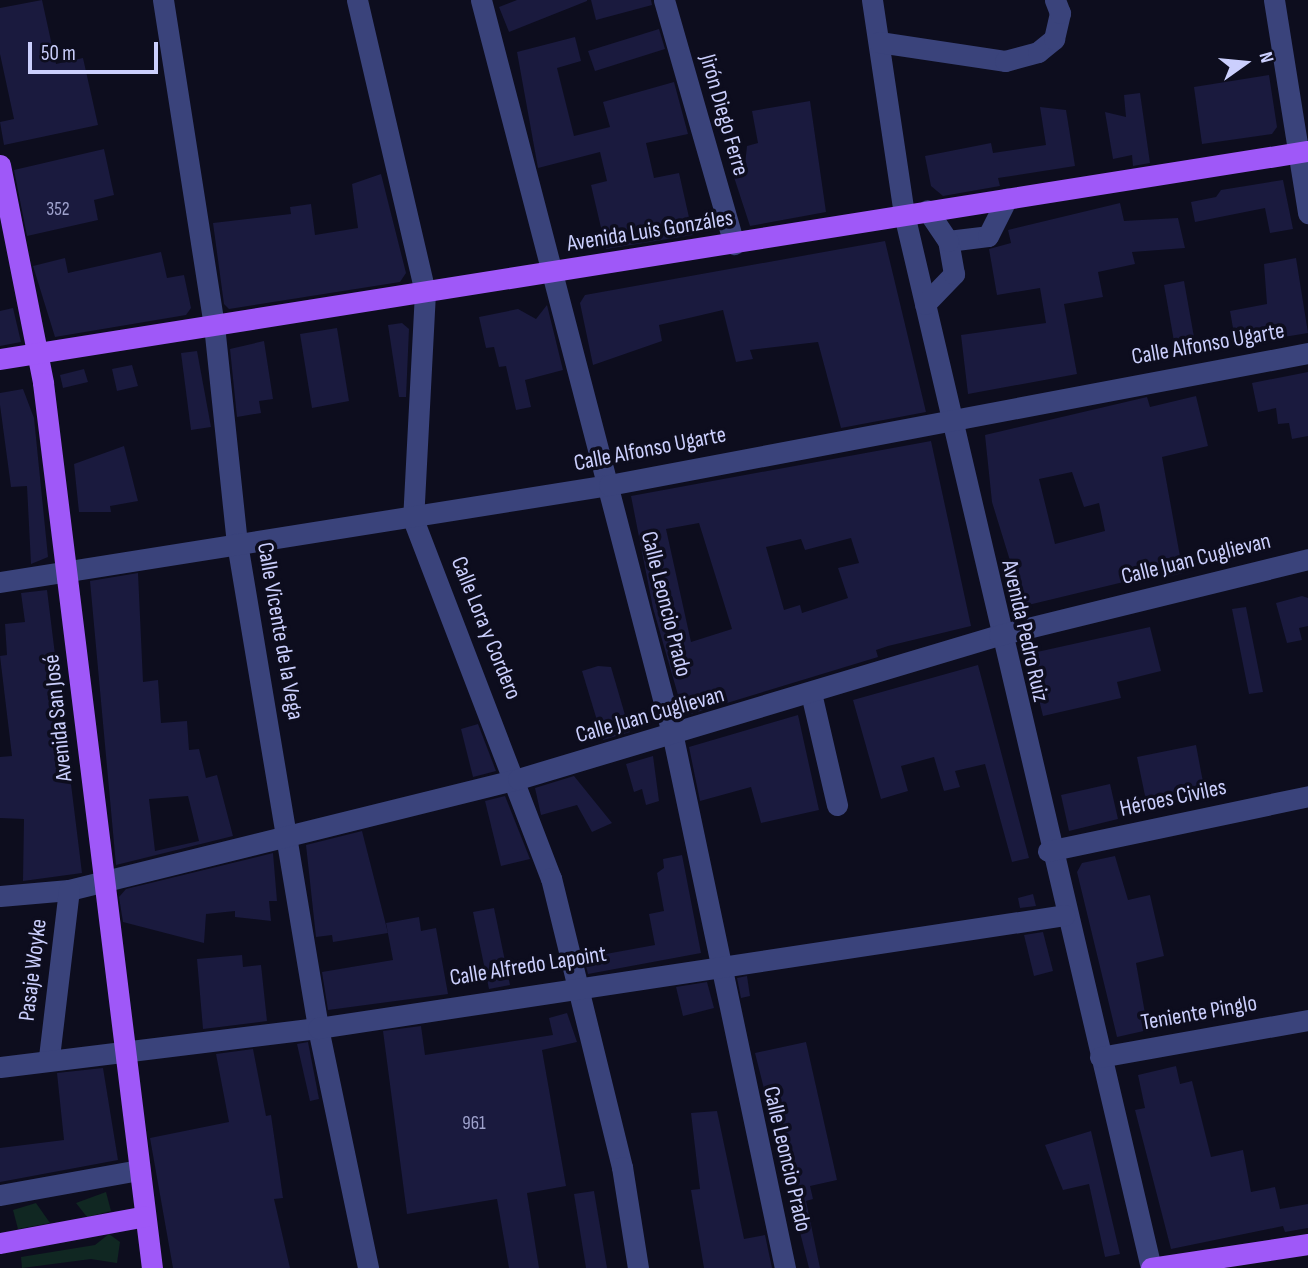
<!DOCTYPE html>
<html>
<head>
<meta charset="utf-8">
<style>
  body { margin:0 }
  #map { position:relative; width:1308px; height:1268px; overflow:hidden; background:#0d0d1e; font-family:"Sofia Sans Condensed",sans-serif }
  div>[style] { position:absolute }
  .green>* { inset:0; background:#102722 }
  .building>* { inset:0; background:#1a1a3e }
  .minor>* { height:21px; margin:-10.5px; padding:0 10.5px; transform-origin:10.5px; border-radius:10.5px; background:#3a437b }
  .major>* { height:21px; margin:-10.5px; padding:0 10.5px; transform-origin:10.5px; border-radius:10.5px; background:#9f58f8 }
  span { translate:-50% -50%; white-space:nowrap; text-align:center; line-height:1.15; -webkit-text-stroke:7px #0d0d1e; paint-order:stroke }
  .number-label { font-size:19px; color:#9fa2cd }
  .number-label span { -webkit-text-stroke-width:0 }
  .street-label { font-size:23px; color:#cbcffd }
  .north { position:absolute; left:1210px; top:28px; width:70px; height:70px; -webkit-text-stroke:5px #0d0d1e; paint-order:stroke; rotate:75deg; font-size:19px; font-weight:700; line-height:28px; text-align:center; color:#cbcffd }
  .north::after { content:''; display:block; margin:auto; width:24px; height:32px; background:#cbcffd; clip-path:polygon(50% 0,100% 100%,50% 72%,0 100%) }
  .scale { position:absolute; left:28px; top:42px; width:130px; height:32px; box-sizing:border-box; border:4px solid #cbcffd; border-top:0; padding-left:9px; font-size:21px; line-height:24px; white-space:nowrap; color:#cbcffd; -webkit-text-stroke:5px #0d0d1e; paint-order:stroke }
</style>
</head>
<body>
<div id="map">
  <div class="green">
    <i style="clip-path:polygon(106px 1192px,111px 1211px,87px 1217px,76px 1203px)"></i>
    <i style="clip-path:polygon(36px 1203px,50px 1223px,18px 1229px,13px 1210px)"></i>
    <i style="clip-path:polygon(109px 1234px,120px 1242px,117px 1263px,91px 1259px,22px 1268px,21px 1257px,95px 1245px)"></i>
  </div>
  <div class="building">
    <i style="clip-path:polygon(42px 0,56px 64px,83px 58px,98px 125px,4px 145px,0 122px,14px 119px,0 54px,0 8px)"></i>
    <i style="clip-path:polygon(517px 0,587px 0,587px 1px,509px 32px,499px 7px)"></i>
    <i style="clip-path:polygon(591px 0,651px 0,652px 5px,596px 20px)"></i>
    <i style="clip-path:polygon(659px 29px,665px 49px,595px 71px,588px 51px)"></i>
    <i style="clip-path:polygon(575px 37px,581px 61px,557px 68px,574px 136px,610px 127px,603px 102px,674px 82px,688px 134px,646px 143px,654px 178px,679px 173px,693px 235px,606px 249px,591px 185px,607px 181px,600px 152px,538px 168px,517px 52px)"></i>
    <i style="clip-path:polygon(1269px 75px,1277px 127px,1272px 134px,1202px 144px,1194px 87px)"></i>
    <i style="clip-path:polygon(1140px 93px,1150px 163px,1133px 166px,1132px 155px,1113px 159px,1105px 112px,1126px 117px,1124px 95px)"></i>
    <i style="clip-path:polygon(810px 101px,826px 212px,750px 226px,731px 168px,745px 165px,747px 146px,758px 143px,752px 111px)"></i>
    <i style="clip-path:polygon(1040px 107px,1066px 110px,1075px 166px,998px 178px,1000px 186px,943px 196px,931px 186px,925px 156px,991px 143px,993px 153px,1046px 145px)"></i>
    <i style="clip-path:polygon(104px 149px,114px 195px,94px 200px,98px 220px,27px 236px,14px 170px)"></i>
    <i style="clip-path:polygon(381px 174px,406px 273px,400px 282px,229px 309px,224px 304px,213px 223px,291px 214px,290px 207px,311px 204px,315px 235px,358px 228px,352px 184px)"></i>
    <i style="clip-path:polygon(1283px 180px,1293px 229px,1270px 233px,1265px 208px,1195px 222px,1191px 202px,1216px 197px,1221px 190px)"></i>
    <i style="clip-path:polygon(1120px 203px,1124px 221px,1178px 218px,1185px 248px,1132px 252px,1135px 264px,1098px 272px,1103px 297px,1064px 304px,1077px 374px,968px 394px,961px 335px,1046px 323px,1040px 288px,997px 295px,989px 249px,1011px 243px,1008px 230px)"></i>
    <i style="clip-path:polygon(885px 241px,926px 412px,841px 428px,818px 342px,750px 350px,753px 359px,736px 362px,723px 310px,659px 325px,662px 341px,593px 365px,580px 303px,585px 295px)"></i>
    <i style="clip-path:polygon(161px 252px,167px 278px,184px 275px,191px 308px,186px 315px,55px 337px,33px 266px,65px 258px,68px 273px)"></i>
    <i style="clip-path:polygon(1296px 258px,1308px 333px,1236px 345px,1230px 311px,1267px 304px,1264px 264px)"></i>
    <i style="clip-path:polygon(1184px 281px,1197px 354px,1177px 358px,1164px 285px)"></i>
    <i style="clip-path:polygon(547px 305px,563px 370px,525px 380px,531px 407px,516px 410px,506px 366px,499px 367px,494px 347px,486px 348px,479px 317px,518px 309px,536px 319px)"></i>
    <i style="clip-path:polygon(13px 308px,21px 342px,0 346px,0 311px)"></i>
    <i style="clip-path:polygon(402px 323px,409px 329px,406px 397px,399px 397px,388px 325px)"></i>
    <i style="clip-path:polygon(337px 328px,349px 401px,312px 408px,300px 334px)"></i>
    <i style="clip-path:polygon(264px 341px,273px 399px,259px 401px,261px 413px,237px 417px,230px 349px)"></i>
    <i style="clip-path:polygon(197px 351px,211px 427px,191px 430px,181px 353px)"></i>
    <i style="clip-path:polygon(132px 365px,138px 386px,117px 391px,112px 369px)"></i>
    <i style="clip-path:polygon(84px 369px,88px 382px,63px 388px,60px 375px)"></i>
    <i style="clip-path:polygon(1308px 372px,1308px 436px,1292px 439px,1289px 423px,1278px 424px,1276px 408px,1258px 412px,1252px 383px)"></i>
    <i style="clip-path:polygon(23px 389px,34px 418px,48px 557px,31px 564px,27px 486px,11px 487px,0 405px,0 393px)"></i>
    <i style="clip-path:polygon(evenodd,1196px 396px,1208px 446px,1162px 457px,1183px 573px,1163px 578px,1161px 573px,1024px 606px,992px 502px,985px 435px,1147px 397px,1150px 407px,1196px 396px,1072px 472px,1084px 507px,1099px 503px,1105px 531px,1055px 544px,1039px 479px,1072px 472px)"></i>
    <i style="clip-path:polygon(evenodd,931px 441px,971px 626px,888px 646px,876px 650px,878px 657px,684px 716px,653px 608px,631px 496px,931px 441px,699px 523px,732px 629px,691px 642px,666px 529px,699px 523px,931px 441px,851px 538px,859px 563px,838px 568px,848px 598px,802px 613px,800px 605px,784px 610px,766px 547px,801px 539px,805px 550px,851px 538px)"></i>
    <i style="clip-path:polygon(124px 446px,138px 501px,110px 506px,111px 512px,79px 512px,74px 464px)"></i>
    <i style="clip-path:polygon(evenodd,138px 573px,143px 682px,158px 680px,161px 723px,187px 721px,189px 750px,199px 749px,206px 778px,217px 775px,233px 836px,116px 865px,90px 581px,138px 573px,188px 796px,199px 841px,155px 851px,149px 799px,188px 796px)"></i>
    <i style="clip-path:polygon(47px 590px,82px 873px,23px 881px,24px 819px,0 818px,0 757px,12px 756px,0 656px,7px 655px,5px 624px,25px 622px,21px 593px)"></i>
    <i style="clip-path:polygon(1302px 596px,1308px 598px,1308px 626px,1299px 628px,1302px 640px,1287px 643px,1276px 603px)"></i>
    <i style="clip-path:polygon(1246px 607px,1263px 692px,1249px 694px,1232px 609px)"></i>
    <i style="clip-path:polygon(1150px 627px,1161px 671px,1117px 682px,1121px 698px,1043px 716px,1028px 654px)"></i>
    <i style="clip-path:polygon(978px 665px,1029px 858px,1012px 862px,985px 764px,955px 771px,960px 787px,944px 791px,934px 757px,901px 766px,908px 791px,881px 799px,853px 700px)"></i>
    <i style="clip-path:polygon(598px 666px,611px 667px,630px 732px,603px 740px,582px 671px)"></i>
    <i style="clip-path:polygon(798px 715px,819px 810px,761px 823px,751px 787px,700px 801px,689px 747px)"></i>
    <i style="clip-path:polygon(478px 724px,496px 771px,473px 777px,461px 729px)"></i>
    <i style="clip-path:polygon(1196px 745px,1206px 798px,1148px 810px,1137px 757px)"></i>
    <i style="clip-path:polygon(653px 756px,659px 801px,646px 805px,642px 789px,634px 792px,626px 764px)"></i>
    <i style="clip-path:polygon(574px 776px,612px 823px,592px 832px,577px 805px,541px 815px,535px 788px)"></i>
    <i style="clip-path:polygon(1110px 784px,1118px 819px,1069px 831px,1061px 795px)"></i>
    <i style="clip-path:polygon(505px 796px,530px 859px,501px 866px,485px 801px)"></i>
    <i style="clip-path:polygon(362px 831px,388px 933px,333px 942px,332px 935px,316px 937px,306px 845px)"></i>
    <i style="clip-path:polygon(273px 853px,277px 901px,269px 901px,271px 921px,235px 917px,235px 911px,206px 914px,204px 943px,123px 922px,119px 897px,126px 889px)"></i>
    <i style="clip-path:polygon(682px 855px,701px 953px,588px 974px,584px 958px,655px 945px,649px 914px,664px 911px,657px 873px,664px 868px,663px 859px)"></i>
    <i style="clip-path:polygon(1115px 856px,1128px 900px,1150px 895px,1164px 956px,1136px 963px,1148px 1030px,1117px 1037px,1077px 872px,1082px 863px)"></i>
    <i style="clip-path:polygon(1033px 894px,1036px 906px,1020px 908px,1018px 898px)"></i>
    <i style="clip-path:polygon(494px 908px,510px 985px,489px 989px,473px 912px)"></i>
    <i style="clip-path:polygon(419px 917px,421px 931px,436px 928px,448px 994px,328px 1010px,322px 972px,393px 960px,386px 923px)"></i>
    <i style="clip-path:polygon(1043px 932px,1053px 971px,1034px 976px,1024px 935px)"></i>
    <i style="clip-path:polygon(242px 955px,243px 967px,261px 965px,267px 1021px,203px 1029px,197px 959px)"></i>
    <i style="clip-path:polygon(747px 976px,750px 996px,741px 998px,737px 978px)"></i>
    <i style="clip-path:polygon(707px 982px,714px 1008px,683px 1016px,676px 987px)"></i>
    <i style="clip-path:polygon(567px 1013px,577px 1042px,542px 1050px,566px 1186px,527px 1193px,539px 1268px,509px 1268px,497px 1199px,407px 1214px,383px 1031px,421px 1026px,425px 1055px,553px 1035px,549px 1018px)"></i>
    <i style="clip-path:polygon(308px 1042px,319px 1099px,310px 1101px,297px 1044px)"></i>
    <i style="clip-path:polygon(806px 1042px,837px 1180px,810px 1186px,813px 1199px,806px 1201px,820px 1268px,809px 1268px,755px 1053px)"></i>
    <i style="clip-path:polygon(253px 1049px,266px 1116px,271px 1115px,283px 1198px,274px 1199px,290px 1268px,173px 1268px,150px 1138px,229px 1122px,216px 1054px)"></i>
    <i style="clip-path:polygon(1176px 1066px,1180px 1084px,1192px 1081px,1211px 1157px,1243px 1150px,1251px 1192px,1275px 1187px,1280px 1209px,1308px 1204px,1308px 1228px,1285px 1232px,1283px 1226px,1171px 1249px,1135px 1110px,1145px 1108px,1138px 1075px)"></i>
    <i style="clip-path:polygon(103px 1068px,118px 1160px,0 1182px,0 1148px,64px 1140px,57px 1073px)"></i>
    <i style="clip-path:polygon(717px 1111px,744px 1239px,765px 1235px,772px 1268px,704px 1268px,691px 1190px,700px 1189px,691px 1113px)"></i>
    <i style="clip-path:polygon(1091px 1131px,1120px 1254px,1105px 1257px,1089px 1184px,1063px 1190px,1045px 1145px)"></i>
    <i style="clip-path:polygon(594px 1191px,607px 1268px,586px 1268px,574px 1194px)"></i>
  </div>
  <div class="minor">
    <i style="left:163px;top:0;width:329px;rotate:81.1deg"></i>
    <i style="left:214px;top:325px;width:219px;rotate:84deg"></i>
    <i style="left:237px;top:543px;width:492px;rotate:80.5deg"></i>
    <i style="left:318px;top:1028px;width:245px;rotate:78.2deg"></i>
    <i style="left:357px;top:0;width:300px;rotate:76.9deg"></i>
    <i style="left:425px;top:292px;width:227px;rotate:93deg"></i>
    <i style="left:413px;top:519px;width:385px;rotate:69deg"></i>
    <i style="left:551px;top:878px;width:298px;rotate:76.2deg"></i>
    <i style="left:622px;top:1167px;width:102px;rotate:81deg"></i>
    <i style="left:481px;top:0;width:762px;rotate:75.4deg"></i>
    <i style="left:673px;top:737px;width:543px;rotate:78.09deg"></i>
    <i style="left:664px;top:0;width:254px;rotate:74deg"></i>
    <i style="left:872px;top:0;width:216px;rotate:81.5deg"></i>
    <i style="left:904px;top:214px;width:1083px;rotate:76.81deg"></i>
    <i style="left:1274px;top:0;width:216px;rotate:80.9deg"></i>
    <i style="left:879px;top:42px;width:127px;rotate:8.6deg"></i>
    <i style="left:1005px;top:61px;width:34px;rotate:-15deg"></i>
    <i style="left:1038px;top:52px;width:21px;rotate:-39deg"></i>
    <i style="left:1054px;top:39px;width:27px;rotate:-77deg"></i>
    <i style="left:1060px;top:13px;width:14px;rotate:-111deg"></i>
    <i style="left:948px;top:241px;width:40px;rotate:-7.1deg"></i>
    <i style="left:988px;top:236px;width:42px;rotate:-63.4deg"></i>
    <i style="left:925px;top:304px;width:42px;rotate:-46deg"></i>
    <i style="left:954px;top:274px;width:34px;rotate:-100deg"></i>
    <i style="left:948px;top:241px;width:37px;rotate:-124deg"></i>
    <i style="left:0;top:582px;width:617px;rotate:-9.05deg"></i>
    <i style="left:609px;top:485px;width:711px;rotate:-10.69deg"></i>
    <i style="left:811px;top:693px;width:115px;rotate:76.9deg"></i>
    <i style="left:1048px;top:851px;width:266px;rotate:-11.9deg"></i>
    <i style="left:0;top:896px;width:69px;rotate:-5deg"></i>
    <i style="left:69px;top:890px;width:463px;rotate:-13.9deg"></i>
    <i style="left:518px;top:779px;width:502px;rotate:-16.67deg"></i>
    <i style="left:999px;top:635px;width:318px;rotate:-13.8deg"></i>
    <i style="left:49px;top:1057px;width:168px;rotate:-83.2deg"></i>
    <i style="left:1100px;top:1057px;width:211px;rotate:-10.1deg"></i>
    <i style="left:0;top:1067px;width:320px;rotate:-7deg"></i>
    <i style="left:318px;top:1028px;width:755px;rotate:-8.6deg"></i>
    <i style="left:0;top:1195px;width:141px;rotate:-10.2deg"></i>
  </div>
  <div class="major">
    <i style="left:0;top:165px;width:222px;rotate:78.8deg"></i>
    <i style="left:43px;top:383px;width:892px;rotate:82.98deg"></i>
    <i style="left:0;top:359px;width:1324px;rotate:-9.04deg"></i>
    <i style="left:0;top:1243px;width:147px;rotate:-10.5deg"></i>
    <i style="left:1151px;top:1268px;width:159px;rotate:-8.7deg"></i>
  </div>
  <div class="number-label">
    <span style="left:58px;top:210px">352</span>
    <span style="left:474px;top:1124px">961</span>
  </div>
  <div class="street-label">
    <span style="left:724px;top:115px;rotate:74deg">Jirón Diego Ferre</span>
    <span style="left:650px;top:231px;rotate:-9deg">Avenida Luis Gonzáles</span>
    <span style="left:1208px;top:344px;rotate:-10deg">Calle Alfonso Ugarte</span>
    <span style="left:650px;top:449px;rotate:-11deg">Calle Alfonso Ugarte</span>
    <span style="left:1196px;top:559px;rotate:-14deg">Calle Juan Cuglievan</span>
    <span style="left:666px;top:604px;rotate:76deg">Calle Leoncio Prado</span>
    <span style="left:486px;top:628px;rotate:68deg">Calle Lora y Cordero</span>
    <span style="left:280px;top:631px;rotate:80deg">Calle Vicente de la Vega</span>
    <span style="left:1025px;top:631px;rotate:77deg">Avenida Pedro Ruiz</span>
    <span style="left:650px;top:715px;rotate:-16deg">Calle Juan Cuglievan</span>
    <span style="left:58px;top:718px;rotate:-96deg">Avenida San José</span>
    <span style="left:1173px;top:798px;rotate:-12deg">Héroes Civiles</span>
    <span style="left:528px;top:966px;rotate:-9deg">Calle Alfredo Lapoint</span>
    <span style="left:33px;top:970px;rotate:-83deg">Pasaje Woyke</span>
    <span style="left:1199px;top:1013px;rotate:-10deg">Teniente Pinglo</span>
    <span style="left:787px;top:1159px;rotate:77deg">Calle Leoncio Prado</span>
  </div>
  <div class="north">N</div>
  <div class="scale">50 m</div>
</div>
</body>
</html>
